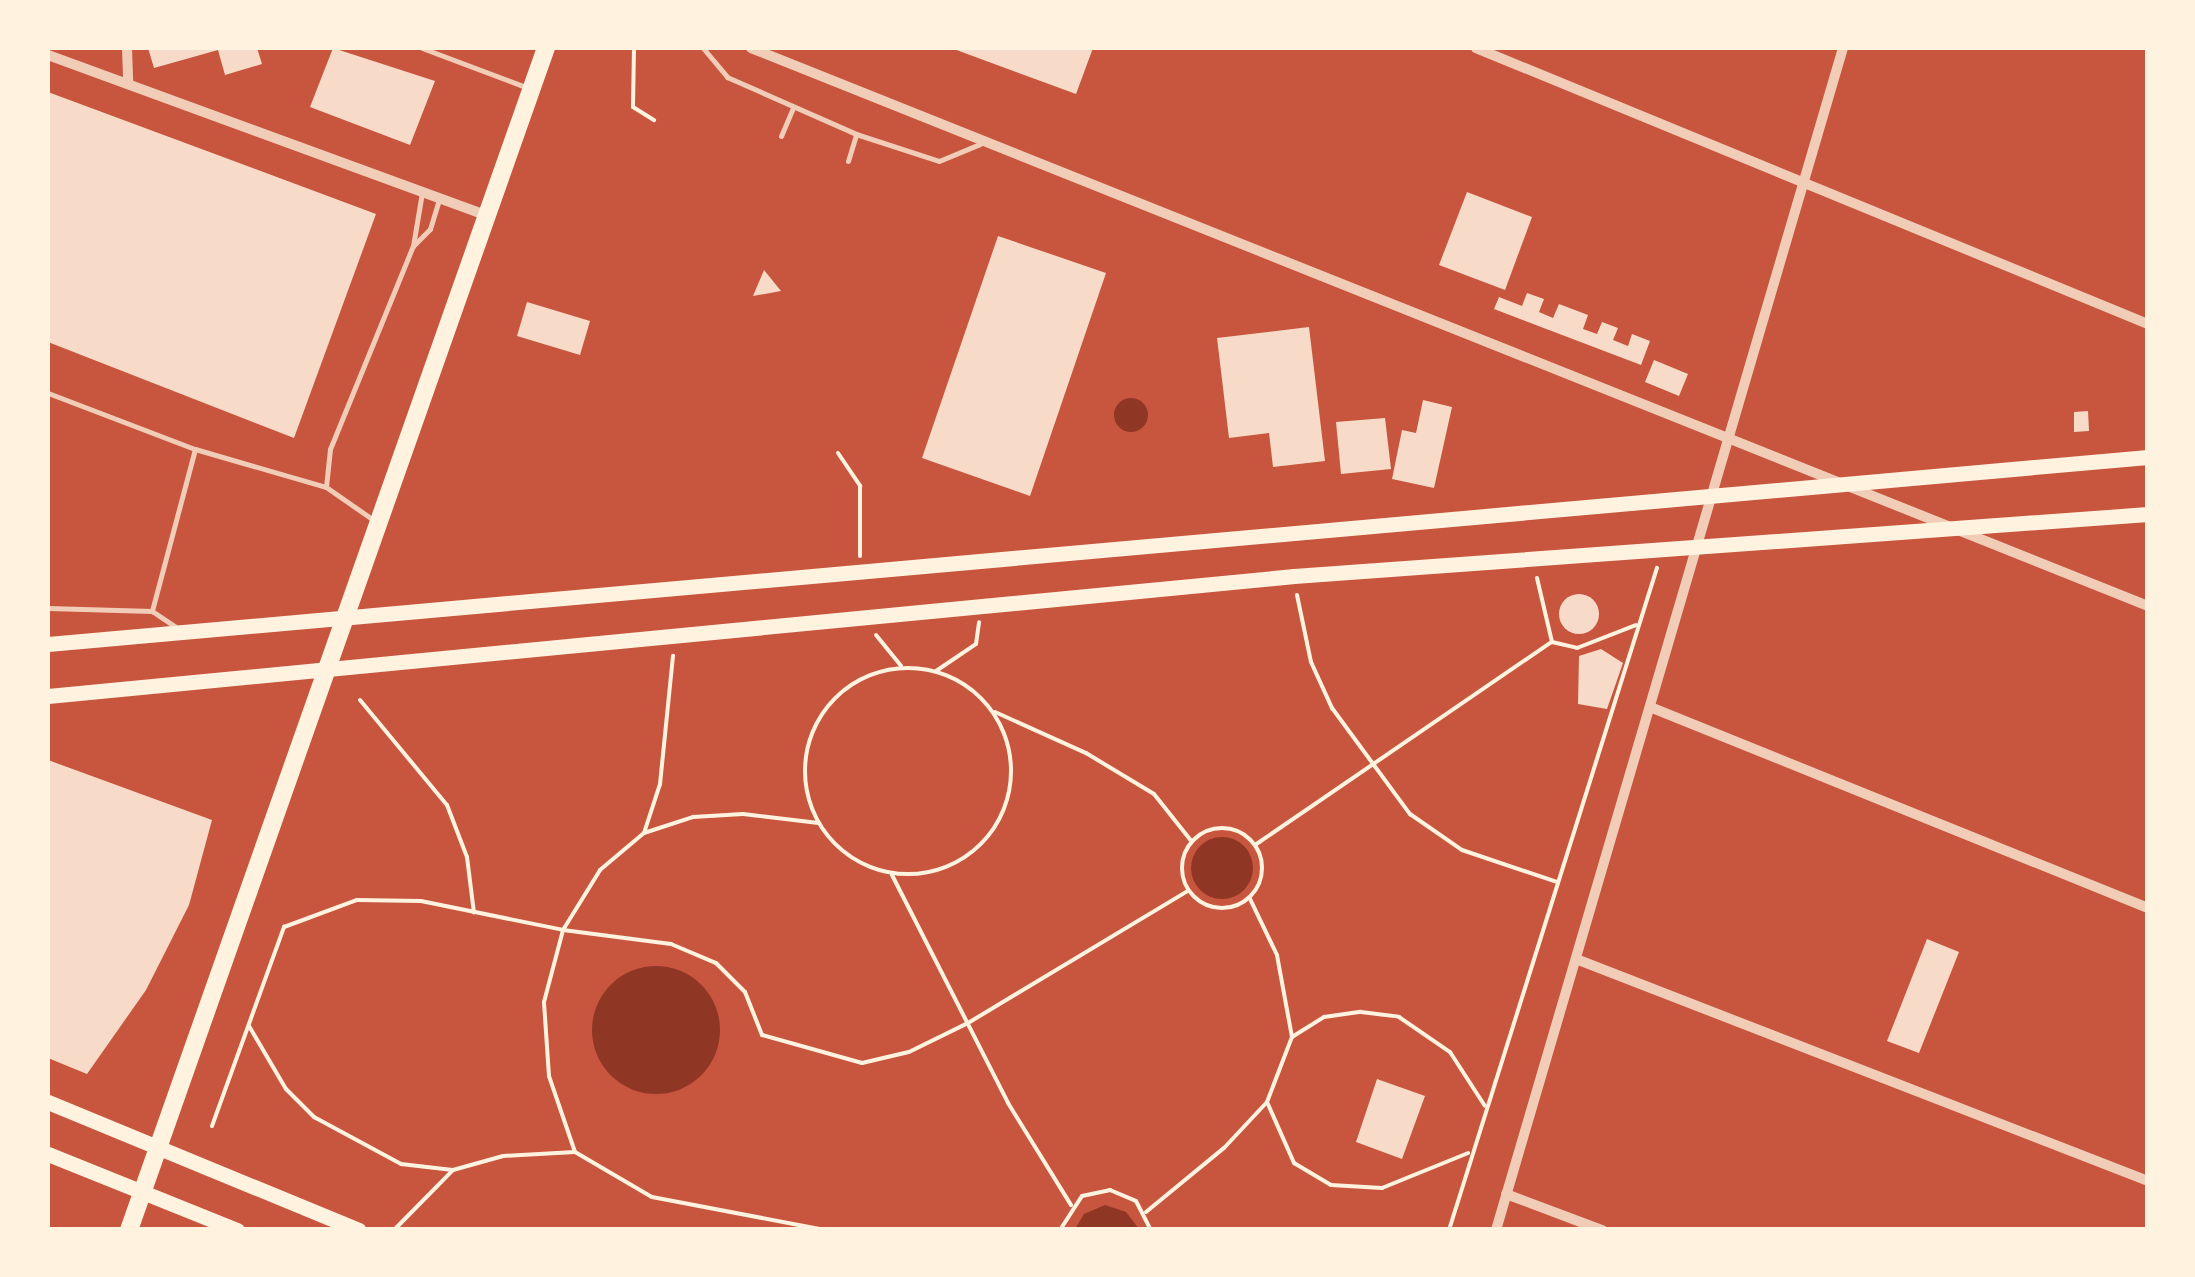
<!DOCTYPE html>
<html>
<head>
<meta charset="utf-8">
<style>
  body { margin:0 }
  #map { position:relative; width:2195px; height:1277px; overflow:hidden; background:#c8553d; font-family:Rubik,sans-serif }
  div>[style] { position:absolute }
  .water>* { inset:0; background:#8f3625 }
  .round { border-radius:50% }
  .building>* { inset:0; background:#f7dbc8 }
  .path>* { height:4px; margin:-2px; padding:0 2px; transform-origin:2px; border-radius:2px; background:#fff3e0 }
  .path>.ring { margin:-2px; padding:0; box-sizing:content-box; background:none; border:4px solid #fff3e0; border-radius:50% }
  .service>* { height:5px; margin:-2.5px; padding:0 2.5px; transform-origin:2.5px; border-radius:2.5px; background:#f1ccb7 }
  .minor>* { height:10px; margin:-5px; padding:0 5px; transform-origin:5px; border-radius:5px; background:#f1ccb7 }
  .secondary>* { height:15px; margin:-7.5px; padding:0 7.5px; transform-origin:7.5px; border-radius:7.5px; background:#fff3e0 }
  .primary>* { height:18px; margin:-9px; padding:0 9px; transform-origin:9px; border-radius:9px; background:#fff3e0 }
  span { translate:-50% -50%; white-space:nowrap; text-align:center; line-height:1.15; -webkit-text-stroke:9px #fff3e0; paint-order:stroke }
  .frame { position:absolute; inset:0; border:50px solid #fff3e0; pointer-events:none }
</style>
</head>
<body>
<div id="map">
  <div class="water">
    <i class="round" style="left:1114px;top:398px;width:34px;height:34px"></i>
    <i class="round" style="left:1191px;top:837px;width:62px;height:62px"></i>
    <i class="round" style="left:592px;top:966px;width:128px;height:128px"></i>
    <i style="clip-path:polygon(1105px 1205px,1126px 1212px,1139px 1229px,1075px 1229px,1084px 1214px)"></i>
  </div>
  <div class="building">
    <i style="clip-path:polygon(148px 48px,257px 48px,262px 64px,225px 75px,218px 50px,154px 68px)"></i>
    <i style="clip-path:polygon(333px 48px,435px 81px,410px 145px,310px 107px)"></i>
    <i style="clip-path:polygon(951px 48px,1093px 48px,1076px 94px)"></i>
    <i style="clip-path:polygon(48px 92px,376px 214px,294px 438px,48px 342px)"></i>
    <i style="clip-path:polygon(1467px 192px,1532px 217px,1505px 290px,1439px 265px)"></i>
    <i style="clip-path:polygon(998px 236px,1106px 273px,1030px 496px,922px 458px)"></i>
    <i style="clip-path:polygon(764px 270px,781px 291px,753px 296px)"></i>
    <i style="clip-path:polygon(1527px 293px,1544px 299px,1539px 312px,1553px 318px,1559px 304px,1588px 315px,1583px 329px,1597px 334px,1602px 322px,1618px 328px,1613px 340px,1628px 346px,1632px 334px,1650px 341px,1641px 365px,1494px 309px,1499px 297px,1522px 306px)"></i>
    <i style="clip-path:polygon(527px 302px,590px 321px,580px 355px,517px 336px)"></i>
    <i style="clip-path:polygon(1309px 327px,1325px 461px,1273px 467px,1269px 433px,1229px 438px,1217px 338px)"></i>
    <i style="clip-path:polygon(1654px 360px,1688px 374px,1679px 396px,1645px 382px)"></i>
    <i style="clip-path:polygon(1423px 400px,1452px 407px,1434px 488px,1392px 479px,1402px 430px,1416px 433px)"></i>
    <i style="clip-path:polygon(2088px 411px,2089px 431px,2074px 432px,2074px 412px)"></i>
    <i style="clip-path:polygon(1385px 418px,1391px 469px,1341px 474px,1336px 422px)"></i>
    <i class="round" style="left:1559px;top:594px;width:40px;height:40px"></i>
    <i style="clip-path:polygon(1601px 649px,1623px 663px,1607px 709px,1578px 704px,1579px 656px)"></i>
    <i style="clip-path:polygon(48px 760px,212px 820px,189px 905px,146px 990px,87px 1074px,48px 1058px)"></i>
    <i style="clip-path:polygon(1927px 939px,1959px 952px,1919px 1053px,1887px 1041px)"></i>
    <i style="clip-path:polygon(1377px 1079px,1425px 1096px,1402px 1159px,1356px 1142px)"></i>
  </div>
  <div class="path">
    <i style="left:634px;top:48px;width:59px;rotate:91deg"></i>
    <i style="left:633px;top:107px;width:25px;rotate:32deg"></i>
    <i style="left:838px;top:453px;width:40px;rotate:56deg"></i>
    <i style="left:860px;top:486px;width:70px;rotate:90deg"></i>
    <i style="left:1537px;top:578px;width:66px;rotate:76.8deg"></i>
    <i style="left:1552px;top:642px;width:26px;rotate:13deg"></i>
    <i style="left:1577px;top:648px;width:63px;rotate:-21.3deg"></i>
    <i style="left:1297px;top:595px;width:68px;rotate:78.2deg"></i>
    <i style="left:1311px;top:662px;width:51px;rotate:65.5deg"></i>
    <i style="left:1332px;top:708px;width:132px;rotate:53.7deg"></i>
    <i style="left:1410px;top:814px;width:63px;rotate:34.7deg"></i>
    <i style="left:1462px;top:850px;width:100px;rotate:18.6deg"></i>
    <i style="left:876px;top:635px;width:40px;rotate:51deg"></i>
    <i class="ring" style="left:805px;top:668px;width:202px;height:202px"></i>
    <i style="left:936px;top:671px;width:48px;rotate:-34deg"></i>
    <i style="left:976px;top:644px;width:22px;rotate:-82deg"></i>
    <i style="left:360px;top:700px;width:136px;rotate:50.4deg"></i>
    <i style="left:447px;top:805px;width:56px;rotate:69deg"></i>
    <i style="left:467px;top:857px;width:56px;rotate:82.9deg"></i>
    <i style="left:995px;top:712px;width:100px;rotate:24.3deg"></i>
    <i style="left:1086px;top:753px;width:79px;rotate:31.1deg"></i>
    <i style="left:1154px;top:794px;width:61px;rotate:51.6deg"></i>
    <i class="ring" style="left:1182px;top:828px;width:76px;height:76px"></i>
    <i style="left:644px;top:833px;width:52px;rotate:-71.9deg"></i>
    <i style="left:660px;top:784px;width:129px;rotate:-84.2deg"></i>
    <i style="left:1255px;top:845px;width:360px;rotate:-34.4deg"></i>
    <i style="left:892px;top:875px;width:256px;rotate:63deg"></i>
    <i style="left:1008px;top:1103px;width:120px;rotate:58.3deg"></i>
    <i style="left:249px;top:1026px;width:73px;rotate:59.6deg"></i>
    <i style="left:286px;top:1089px;width:40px;rotate:45deg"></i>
    <i style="left:314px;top:1117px;width:99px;rotate:28.4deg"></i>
    <i style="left:401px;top:1164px;width:52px;rotate:6.6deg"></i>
    <i style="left:1292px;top:1037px;width:38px;rotate:-32deg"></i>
    <i style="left:1324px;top:1017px;width:37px;rotate:-8deg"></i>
    <i style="left:1361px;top:1012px;width:38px;rotate:7deg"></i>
    <i style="left:1399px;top:1017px;width:62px;rotate:34.5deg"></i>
    <i style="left:1450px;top:1052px;width:64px;rotate:57.1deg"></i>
    <i style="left:1267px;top:1102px;width:67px;rotate:66.1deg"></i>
    <i style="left:1294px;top:1163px;width:43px;rotate:30.7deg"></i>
    <i style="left:1331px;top:1185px;width:51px;rotate:3.4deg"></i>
    <i style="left:1382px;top:1188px;width:93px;rotate:-22.1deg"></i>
    <i style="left:212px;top:1126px;width:212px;rotate:-70.1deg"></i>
    <i style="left:284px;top:927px;width:78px;rotate:-20.3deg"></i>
    <i style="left:357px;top:900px;width:64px;rotate:0.9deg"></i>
    <i style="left:421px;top:901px;width:145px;rotate:11.5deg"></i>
    <i style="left:563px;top:930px;width:109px;rotate:7.4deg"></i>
    <i style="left:671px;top:944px;width:49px;rotate:22.9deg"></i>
    <i style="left:716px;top:963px;width:41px;rotate:45deg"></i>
    <i style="left:745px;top:992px;width:46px;rotate:68.4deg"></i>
    <i style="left:762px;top:1035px;width:104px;rotate:15.6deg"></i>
    <i style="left:862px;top:1063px;width:48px;rotate:-13.2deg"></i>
    <i style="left:909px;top:1052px;width:66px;rotate:-26.2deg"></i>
    <i style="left:968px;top:1023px;width:257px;rotate:-31deg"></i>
    <i style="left:575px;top:1152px;width:80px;rotate:-108.9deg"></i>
    <i style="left:549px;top:1076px;width:74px;rotate:-93.9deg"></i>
    <i style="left:544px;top:1002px;width:74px;rotate:-75.2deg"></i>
    <i style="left:563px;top:930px;width:70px;rotate:-58.3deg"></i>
    <i style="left:600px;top:870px;width:57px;rotate:-40.1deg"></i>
    <i style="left:644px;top:833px;width:52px;rotate:-18.1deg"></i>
    <i style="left:693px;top:817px;width:50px;rotate:-3.4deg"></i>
    <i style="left:743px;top:814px;width:76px;rotate:6.8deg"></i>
    <i style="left:1146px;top:1212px;width:101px;rotate:-39.4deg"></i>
    <i style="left:1224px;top:1148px;width:63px;rotate:-46.9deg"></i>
    <i style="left:1267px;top:1102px;width:70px;rotate:-69deg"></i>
    <i style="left:1292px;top:1037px;width:83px;rotate:-100.4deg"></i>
    <i style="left:1277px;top:955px;width:62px;rotate:-115.7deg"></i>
    <i style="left:394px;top:1230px;width:84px;rotate:-45.5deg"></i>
    <i style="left:453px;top:1170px;width:52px;rotate:-15.6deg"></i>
    <i style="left:503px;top:1156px;width:72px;rotate:-3.2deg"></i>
    <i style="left:575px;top:1152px;width:89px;rotate:30.3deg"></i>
    <i style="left:652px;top:1197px;width:176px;rotate:10.8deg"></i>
    <i style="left:1060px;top:1230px;width:40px;rotate:-57.1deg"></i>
    <i style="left:1082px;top:1196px;width:29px;rotate:-12deg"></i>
    <i style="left:1110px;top:1190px;width:28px;rotate:23deg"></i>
    <i style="left:1136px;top:1201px;width:33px;rotate:63deg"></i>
    <i style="left:1449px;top:1230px;width:694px;rotate:-72.56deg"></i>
  </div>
  <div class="service">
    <i style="left:422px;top:48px;width:111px;rotate:20.6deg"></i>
    <i style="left:703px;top:48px;width:38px;rotate:50deg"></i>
    <i style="left:727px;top:77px;width:141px;rotate:23.8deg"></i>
    <i style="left:856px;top:134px;width:87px;rotate:18deg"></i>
    <i style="left:939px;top:161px;width:44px;rotate:-22.5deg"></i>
    <i style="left:781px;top:136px;width:30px;rotate:-67deg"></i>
    <i style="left:848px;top:161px;width:28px;rotate:-73deg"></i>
    <i style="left:413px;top:246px;width:55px;rotate:-80.5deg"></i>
    <i style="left:48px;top:393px;width:157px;rotate:20.9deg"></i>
    <i style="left:195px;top:449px;width:168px;rotate:104.9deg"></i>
    <i style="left:195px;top:449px;width:136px;rotate:16.2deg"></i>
    <i style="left:326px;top:487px;width:60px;rotate:34.8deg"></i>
    <i style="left:326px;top:487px;width:38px;rotate:-84deg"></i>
    <i style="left:330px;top:449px;width:219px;rotate:-67.8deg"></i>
    <i style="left:413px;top:246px;width:24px;rotate:-45deg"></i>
    <i style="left:430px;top:229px;width:30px;rotate:-73deg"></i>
    <i style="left:48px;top:608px;width:104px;rotate:1.7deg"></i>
    <i style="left:152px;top:611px;width:32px;rotate:34deg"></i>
  </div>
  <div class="minor">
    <i style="left:127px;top:48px;width:36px;rotate:88deg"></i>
    <i style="left:751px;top:48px;width:1504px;rotate:21.77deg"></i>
    <i style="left:1476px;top:48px;width:726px;rotate:22.33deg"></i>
    <i style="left:48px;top:55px;width:465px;rotate:20.1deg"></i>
    <i style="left:1650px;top:707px;width:537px;rotate:21.98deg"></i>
    <i style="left:1576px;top:959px;width:614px;rotate:21.21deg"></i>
    <i style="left:1506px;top:1194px;width:103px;rotate:20.6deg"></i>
    <i style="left:1496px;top:1230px;width:1232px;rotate:-73.64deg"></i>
  </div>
  <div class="secondary">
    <i style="left:48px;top:644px;width:2108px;rotate:-5.09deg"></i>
    <i style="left:48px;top:696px;width:1252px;rotate:-5.5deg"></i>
    <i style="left:1294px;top:576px;width:856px;rotate:-4.15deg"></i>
    <i style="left:48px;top:1102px;width:336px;rotate:22.4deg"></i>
    <i style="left:48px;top:1154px;width:204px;rotate:21.9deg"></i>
  </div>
  <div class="primary">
    <i style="left:129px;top:1230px;width:1253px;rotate:-70.57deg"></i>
  </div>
  <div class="frame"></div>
</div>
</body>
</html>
